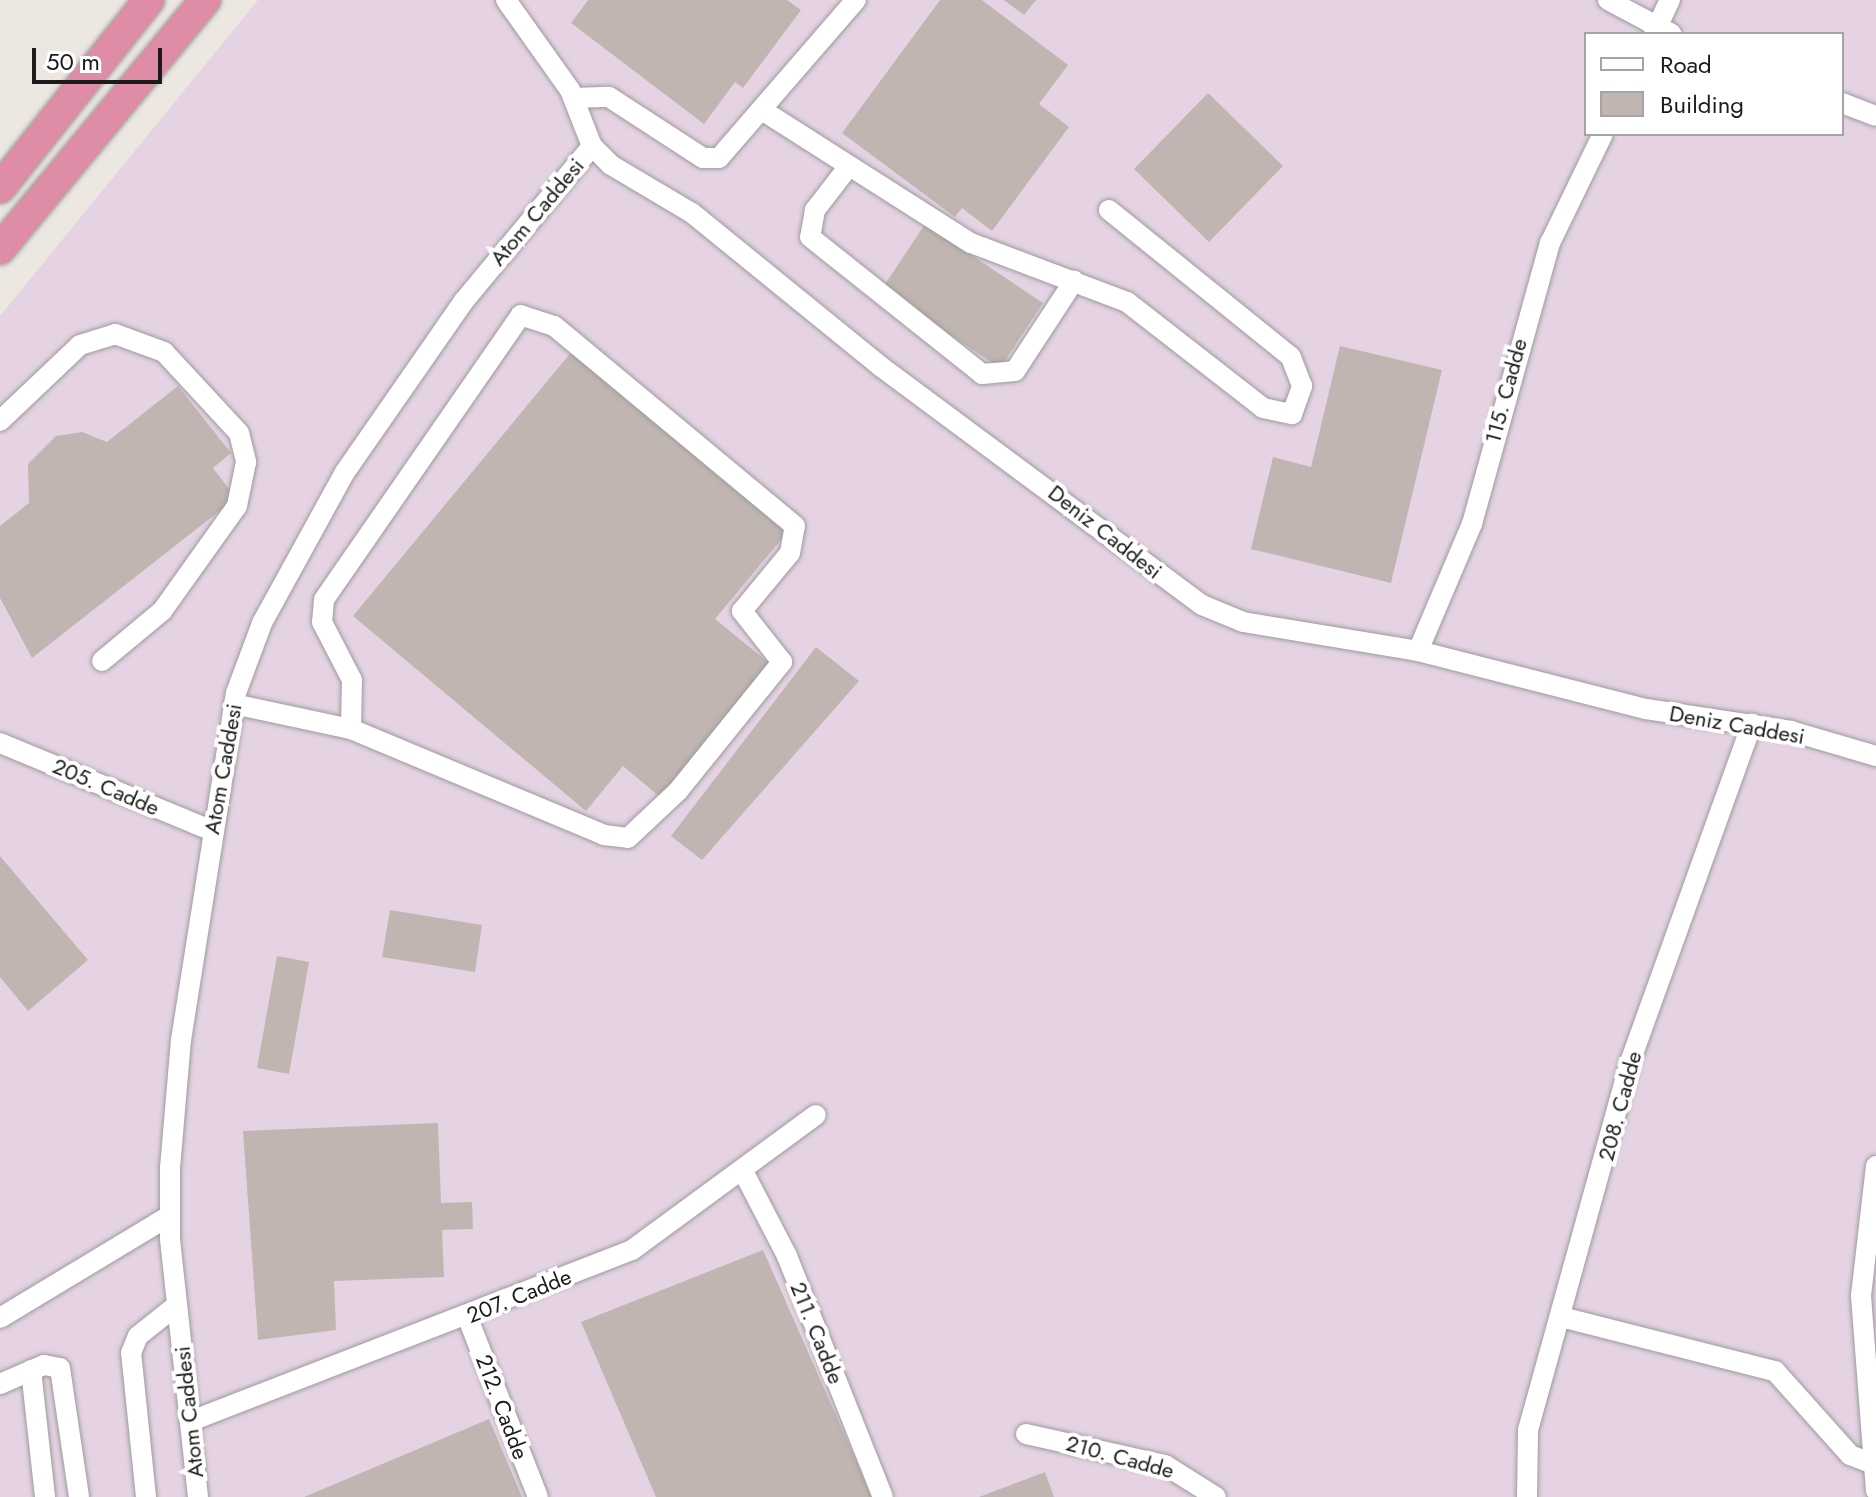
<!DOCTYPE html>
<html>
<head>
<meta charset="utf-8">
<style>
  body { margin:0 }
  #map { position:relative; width:1876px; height:1497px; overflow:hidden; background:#ece7e1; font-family:Jost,sans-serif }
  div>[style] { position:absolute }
  .industrial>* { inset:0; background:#e5d3e4 }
  .building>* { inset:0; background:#c0b5b1 }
  .roads { filter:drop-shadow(0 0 2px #9c9c9c) drop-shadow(0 0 2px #9c9c9c) }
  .minor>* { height:20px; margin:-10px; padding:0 10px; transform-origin:10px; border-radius:10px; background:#fff }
  .highway>* { height:30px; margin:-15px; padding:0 15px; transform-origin:15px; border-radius:15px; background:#df8ca7 }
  span { translate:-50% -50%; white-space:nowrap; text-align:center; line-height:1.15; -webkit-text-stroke:8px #fff; paint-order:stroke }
  .street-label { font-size:22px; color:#1b1b1b }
  .legend { position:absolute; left:1584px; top:32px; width:260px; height:104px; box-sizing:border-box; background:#fff; border:2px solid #a4a4a4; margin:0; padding:10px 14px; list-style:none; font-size:24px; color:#1b1b1b }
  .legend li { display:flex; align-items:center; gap:16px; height:40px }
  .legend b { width:40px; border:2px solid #a4a4a4 }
  .scale { position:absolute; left:32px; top:48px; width:130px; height:36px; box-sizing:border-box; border:4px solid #1b1b1b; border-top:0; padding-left:10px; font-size:24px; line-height:28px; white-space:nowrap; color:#1b1b1b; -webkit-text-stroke:6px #fff; paint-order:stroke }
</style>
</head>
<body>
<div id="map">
  <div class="industrial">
    <i style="clip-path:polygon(evenodd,258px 0,1876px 0,1876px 1497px,0 1497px,0 316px,258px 0,1586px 34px,1842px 34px,1842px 134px,1586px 134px,1586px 34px)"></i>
  </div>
  <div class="building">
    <i style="clip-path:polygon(588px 0,787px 0,801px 10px,743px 88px,735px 82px,704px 124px,571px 23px)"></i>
    <i style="clip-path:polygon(940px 0,982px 0,1068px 65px,1039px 104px,1069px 127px,992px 231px,962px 208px,955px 217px,842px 133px)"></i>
    <i style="clip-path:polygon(1004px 0,1036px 0,1024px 15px)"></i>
    <i style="clip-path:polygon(1208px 93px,1283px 166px,1209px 242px,1134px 169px)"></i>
    <i style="clip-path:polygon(925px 224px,1043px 303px,1000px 368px,882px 289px)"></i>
    <i style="clip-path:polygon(1340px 346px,1442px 370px,1391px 583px,1251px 549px,1273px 457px,1311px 467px)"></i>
    <i style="clip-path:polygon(573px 350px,789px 530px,715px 619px,770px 664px,660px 797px,623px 766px,586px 811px,353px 616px)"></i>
    <i style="clip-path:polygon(178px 386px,231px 453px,213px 468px,236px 498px,32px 658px,0 598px,0 526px,29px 503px,28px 464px,56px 436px,82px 432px,107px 442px)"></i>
    <i style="clip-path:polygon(816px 647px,859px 681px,702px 860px,671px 836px)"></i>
    <i style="clip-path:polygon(0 856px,88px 960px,28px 1011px,0 977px)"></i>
    <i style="clip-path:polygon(390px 910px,482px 925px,475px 972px,382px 957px)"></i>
    <i style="clip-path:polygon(277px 956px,309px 962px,289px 1074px,257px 1068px)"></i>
    <i style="clip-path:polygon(438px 1123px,441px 1203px,472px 1202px,473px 1229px,442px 1230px,444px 1277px,334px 1281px,336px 1330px,258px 1340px,243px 1131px)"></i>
    <i style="clip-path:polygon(763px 1250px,872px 1497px,656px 1497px,581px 1322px)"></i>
    <i style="clip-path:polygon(489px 1419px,522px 1497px,304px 1497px)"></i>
    <i style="clip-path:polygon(1045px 1472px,1054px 1497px,979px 1497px)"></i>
  </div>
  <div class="roads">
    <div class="minor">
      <i style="left:506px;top:0;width:110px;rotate:54.6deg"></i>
      <i style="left:570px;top:90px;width:60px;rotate:68.6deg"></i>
      <i style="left:592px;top:146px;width:27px;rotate:45deg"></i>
      <i style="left:611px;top:165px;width:94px;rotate:30.7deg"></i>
      <i style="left:692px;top:213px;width:242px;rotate:39.1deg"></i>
      <i style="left:880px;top:366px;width:401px;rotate:36.6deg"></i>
      <i style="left:1202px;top:605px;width:44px;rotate:22.5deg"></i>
      <i style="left:1243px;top:622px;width:177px;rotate:9.4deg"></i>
      <i style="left:1418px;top:651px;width:235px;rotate:14.3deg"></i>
      <i style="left:1646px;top:709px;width:147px;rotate:8.6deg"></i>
      <i style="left:1791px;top:731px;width:89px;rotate:16.4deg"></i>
      <i style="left:1608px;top:0;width:72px;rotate:28deg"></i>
      <i style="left:1654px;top:34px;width:38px;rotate:-65deg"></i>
      <i style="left:573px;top:98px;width:36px;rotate:-2deg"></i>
      <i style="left:609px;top:97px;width:112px;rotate:33deg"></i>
      <i style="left:703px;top:158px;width:16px"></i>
      <i style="left:719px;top:158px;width:209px;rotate:-49.1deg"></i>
      <i style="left:1842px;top:103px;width:36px;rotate:21deg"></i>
      <i style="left:765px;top:112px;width:244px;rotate:32.5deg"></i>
      <i style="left:971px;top:243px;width:167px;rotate:20.7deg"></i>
      <i style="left:1127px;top:302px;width:172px;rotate:37.9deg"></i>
      <i style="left:1263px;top:408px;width:30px;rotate:12deg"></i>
      <i style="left:1292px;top:414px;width:30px;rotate:-70deg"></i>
      <i style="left:1302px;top:386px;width:31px;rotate:-111deg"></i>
      <i style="left:1291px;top:357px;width:234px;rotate:-141.1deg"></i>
      <i style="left:849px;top:166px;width:56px;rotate:127.7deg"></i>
      <i style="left:815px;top:210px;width:27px;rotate:100deg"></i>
      <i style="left:810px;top:237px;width:220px;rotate:38.5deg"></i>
      <i style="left:982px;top:374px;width:33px;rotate:-5deg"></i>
      <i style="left:1015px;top:371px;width:108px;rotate:-56.8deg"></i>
      <i style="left:0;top:421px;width:110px;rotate:-43.5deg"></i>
      <i style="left:80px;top:345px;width:37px;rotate:-17deg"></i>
      <i style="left:115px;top:334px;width:52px;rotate:20.2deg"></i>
      <i style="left:164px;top:352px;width:110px;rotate:47.2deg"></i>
      <i style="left:239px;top:433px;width:30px;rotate:76deg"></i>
      <i style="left:246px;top:462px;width:45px;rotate:101.6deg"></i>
      <i style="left:237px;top:506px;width:129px;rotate:125.5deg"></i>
      <i style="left:162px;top:611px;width:78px;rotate:140.2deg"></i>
      <i style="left:1418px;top:651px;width:138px;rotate:-67deg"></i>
      <i style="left:1472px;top:524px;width:292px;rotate:-74.5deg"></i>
      <i style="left:1550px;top:243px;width:121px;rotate:-64.1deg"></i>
      <i style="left:234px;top:704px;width:120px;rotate:12.1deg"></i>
      <i style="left:351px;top:729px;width:274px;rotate:22.7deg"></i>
      <i style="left:604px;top:835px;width:24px;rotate:7deg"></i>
      <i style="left:628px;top:838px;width:69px;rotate:-43.2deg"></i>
      <i style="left:678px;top:791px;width:166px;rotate:-51.1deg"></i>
      <i style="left:782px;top:662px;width:65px;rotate:-128.1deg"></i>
      <i style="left:742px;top:611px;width:75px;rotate:-50.4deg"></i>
      <i style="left:790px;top:553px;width:27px;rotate:-80deg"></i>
      <i style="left:795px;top:526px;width:313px;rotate:-140.3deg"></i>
      <i style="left:554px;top:326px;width:35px;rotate:-162deg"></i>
      <i style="left:521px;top:315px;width:346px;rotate:124.7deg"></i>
      <i style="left:324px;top:600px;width:22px;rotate:95deg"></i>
      <i style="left:322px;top:622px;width:65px;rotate:62.7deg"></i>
      <i style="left:352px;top:680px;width:49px;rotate:91.2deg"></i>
      <i style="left:0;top:743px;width:230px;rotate:22.5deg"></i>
      <i style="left:1876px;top:1166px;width:131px;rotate:96.6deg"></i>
      <i style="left:1861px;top:1296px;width:195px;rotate:85.6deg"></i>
      <i style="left:744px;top:1173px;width:93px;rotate:62.6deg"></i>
      <i style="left:787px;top:1256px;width:259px;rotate:68.3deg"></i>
      <i style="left:467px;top:1316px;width:194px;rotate:68.6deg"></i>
      <i style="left:0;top:1318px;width:197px;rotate:-31.1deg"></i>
      <i style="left:1565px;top:1318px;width:217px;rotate:14.2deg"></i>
      <i style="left:1775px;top:1371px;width:113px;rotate:48.2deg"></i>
      <i style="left:1850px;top:1455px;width:25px;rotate:21deg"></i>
      <i style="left:31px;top:1370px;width:128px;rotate:83.7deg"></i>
      <i style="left:0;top:1384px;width:48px;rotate:-23.4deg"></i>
      <i style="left:44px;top:1365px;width:16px;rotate:11deg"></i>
      <i style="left:60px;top:1368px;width:130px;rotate:81.6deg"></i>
      <i style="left:191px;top:1421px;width:473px;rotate:-21.2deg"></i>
      <i style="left:632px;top:1250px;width:228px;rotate:-36.3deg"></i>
      <i style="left:1026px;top:1434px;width:142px;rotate:12.6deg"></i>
      <i style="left:1165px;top:1465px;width:60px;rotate:32.1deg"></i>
      <i style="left:146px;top:1497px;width:145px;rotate:-95.9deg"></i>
      <i style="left:131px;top:1353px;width:18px;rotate:-68deg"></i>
      <i style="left:138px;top:1336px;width:50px;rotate:-38.5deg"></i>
      <i style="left:198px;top:1497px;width:260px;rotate:-96.2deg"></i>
      <i style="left:170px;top:1239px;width:71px;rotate:-90deg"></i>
      <i style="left:170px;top:1168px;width:128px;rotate:-85.1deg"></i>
      <i style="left:181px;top:1040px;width:351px;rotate:-81deg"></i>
      <i style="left:236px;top:693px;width:75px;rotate:-69.6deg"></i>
      <i style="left:262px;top:623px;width:172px;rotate:-61.2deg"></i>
      <i style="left:345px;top:472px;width:208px;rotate:-55.2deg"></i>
      <i style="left:464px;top:301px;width:201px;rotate:-50.4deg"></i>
      <i style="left:1527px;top:1497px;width:67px;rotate:-89.1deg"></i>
      <i style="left:1528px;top:1430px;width:379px;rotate:-74.5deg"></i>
      <i style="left:1629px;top:1065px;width:363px;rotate:-70.2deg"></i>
    </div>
    <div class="highway">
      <i style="left:0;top:188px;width:240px;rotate:-51.6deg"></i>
      <i style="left:0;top:249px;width:323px;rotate:-50.5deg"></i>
    </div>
  </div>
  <div class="street-label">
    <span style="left:537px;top:212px;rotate:-50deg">Atom Caddesi</span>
    <span style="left:1506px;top:391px;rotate:-75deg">115. Cadde</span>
    <span style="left:1105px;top:532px;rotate:38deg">Deniz Caddesi</span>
    <span style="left:1737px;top:725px;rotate:10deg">Deniz Caddesi</span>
    <span style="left:223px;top:769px;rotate:-80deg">Atom Caddesi</span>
    <span style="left:106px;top:787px;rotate:23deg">205. Cadde</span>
    <span style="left:1620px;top:1106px;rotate:-75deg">208. Cadde</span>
    <span style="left:519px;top:1296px;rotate:-22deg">207. Cadde</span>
    <span style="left:817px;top:1333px;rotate:68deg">211. Cadde</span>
    <span style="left:502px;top:1407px;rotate:69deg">212. Cadde</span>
    <span style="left:189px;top:1412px;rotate:-96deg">Atom Caddesi</span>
    <span style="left:1120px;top:1457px;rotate:15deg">210. Cadde</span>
  </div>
  <ul class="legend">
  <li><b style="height:10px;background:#fff"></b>Road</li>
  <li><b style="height:22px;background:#c0b5b1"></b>Building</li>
  </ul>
  <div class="scale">50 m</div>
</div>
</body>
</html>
